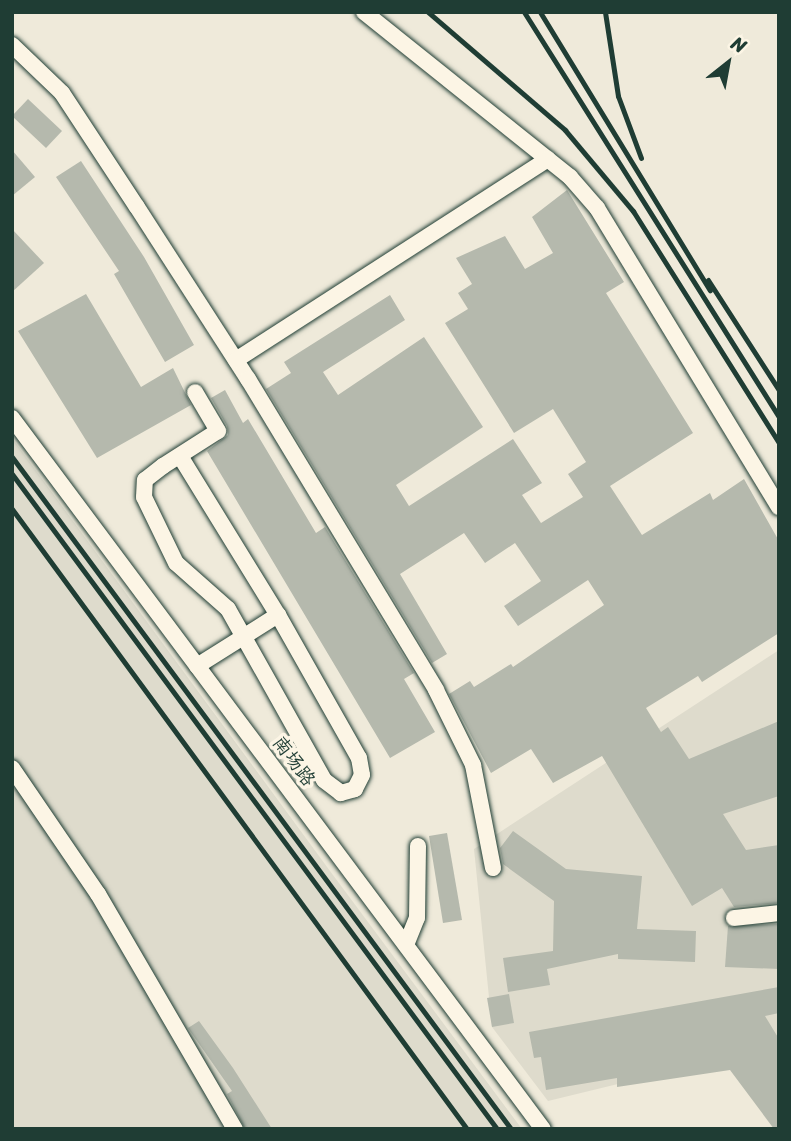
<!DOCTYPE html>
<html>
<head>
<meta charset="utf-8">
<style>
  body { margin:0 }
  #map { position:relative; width:791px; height:1141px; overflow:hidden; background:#efeada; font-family:Sriracha,"LXGW WenKai TC",sans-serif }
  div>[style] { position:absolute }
  .built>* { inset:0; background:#dedbcc }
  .building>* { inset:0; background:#b5b9ad }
  .roads { filter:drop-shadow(0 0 2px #1f3d34) drop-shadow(0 0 2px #1f3d34) }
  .minor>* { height:16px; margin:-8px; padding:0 8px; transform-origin:8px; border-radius:8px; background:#fcf5e5 }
  .rail>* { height:5px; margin:-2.5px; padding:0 2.5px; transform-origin:2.5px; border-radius:2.5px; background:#1f3d34 }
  span { translate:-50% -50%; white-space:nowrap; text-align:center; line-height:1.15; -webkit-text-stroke:7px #fcf5e5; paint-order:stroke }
  .street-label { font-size:19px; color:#1f3d34 }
  .frame { position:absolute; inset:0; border:14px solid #1f3d34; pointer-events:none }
  .north { position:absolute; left:693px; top:28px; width:70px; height:70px; -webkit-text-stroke:5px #fcf5e5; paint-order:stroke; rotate:31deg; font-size:19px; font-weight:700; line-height:28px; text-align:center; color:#1f3d34 }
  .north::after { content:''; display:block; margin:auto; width:24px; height:32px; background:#1f3d34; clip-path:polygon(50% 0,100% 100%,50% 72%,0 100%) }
</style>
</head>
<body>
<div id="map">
  <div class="built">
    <i style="clip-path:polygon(12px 438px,330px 871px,522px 1129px,12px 1129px)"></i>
    <i style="clip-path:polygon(779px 650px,779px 1117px,733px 1056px,548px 1101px,492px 1027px,474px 849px)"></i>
  </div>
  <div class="building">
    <i style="clip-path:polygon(28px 99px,62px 131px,46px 148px,12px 116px)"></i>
    <i style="clip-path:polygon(12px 150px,35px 177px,12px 196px)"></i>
    <i style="clip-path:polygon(81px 161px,144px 257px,194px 345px,165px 362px,114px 274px,119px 271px,56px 177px)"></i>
    <i style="clip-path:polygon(567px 190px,624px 282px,606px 293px,693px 433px,610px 486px,642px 535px,710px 493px,713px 500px,744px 479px,779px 541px,779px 633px,702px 682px,698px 676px,646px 708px,661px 732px,668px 727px,689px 759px,779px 721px,779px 796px,723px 814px,746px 850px,779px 845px,779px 903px,734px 907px,722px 888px,692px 906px,602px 756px,553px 783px,531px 749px,491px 773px,449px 694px,470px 681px,474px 687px,511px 664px,513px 667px,604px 605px,588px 580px,518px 626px,504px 606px,541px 581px,515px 543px,485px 563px,464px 533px,400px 574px,447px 654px,432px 663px,266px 389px,291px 373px,284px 362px,390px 295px,405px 320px,323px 372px,338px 395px,424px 337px,483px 427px,396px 485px,409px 506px,513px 439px,542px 483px,522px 495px,541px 523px,583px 497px,568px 474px,586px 462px,553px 409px,514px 433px,445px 323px,468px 309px,458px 293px,472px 284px,456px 258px,505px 236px,525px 269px,553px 253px,532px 217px)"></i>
    <i style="clip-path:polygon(12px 229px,44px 263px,12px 292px)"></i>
    <i style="clip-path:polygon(86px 294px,141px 387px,173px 368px,191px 405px,97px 458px,18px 331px)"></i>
    <i style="clip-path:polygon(225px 390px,243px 423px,248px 419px,316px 533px,325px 527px,414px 673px,404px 679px,435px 732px,390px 758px,207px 451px,228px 435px,227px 426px,211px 398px)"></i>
    <i style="clip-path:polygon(513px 831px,566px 869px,642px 876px,637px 929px,696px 931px,695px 962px,618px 959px,618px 954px,547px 969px,550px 985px,508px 992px,503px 958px,553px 951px,554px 901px,503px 864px,500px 848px)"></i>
    <i style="clip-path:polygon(447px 833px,462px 920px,443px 923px,429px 836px)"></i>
    <i style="clip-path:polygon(779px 924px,779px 969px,725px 967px,728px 926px)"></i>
    <i style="clip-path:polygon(779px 987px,779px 1013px,765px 1016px,779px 1039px,779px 1129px,774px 1129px,730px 1070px,617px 1087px,617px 1078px,546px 1090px,541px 1057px,534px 1058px,529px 1032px)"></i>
    <i style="clip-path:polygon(509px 994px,514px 1023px,492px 1027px,487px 998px)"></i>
    <i style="clip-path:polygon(199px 1021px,233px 1068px,272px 1129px,245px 1129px,227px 1094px,232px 1091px,188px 1028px)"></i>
  </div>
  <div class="roads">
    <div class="minor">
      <i style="left:364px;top:12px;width:264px;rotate:38.7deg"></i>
      <i style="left:570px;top:177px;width:41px;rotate:48.9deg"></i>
      <i style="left:597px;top:208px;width:350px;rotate:58.7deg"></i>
      <i style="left:12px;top:45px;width:69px;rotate:43.8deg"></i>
      <i style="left:62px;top:93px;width:136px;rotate:56.7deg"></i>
      <i style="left:137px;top:207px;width:205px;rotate:57.2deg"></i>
      <i style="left:248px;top:379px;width:363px;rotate:58.8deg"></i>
      <i style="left:436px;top:690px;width:84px;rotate:63.7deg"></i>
      <i style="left:473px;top:765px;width:105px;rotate:79deg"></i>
      <i style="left:236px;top:360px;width:371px;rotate:-32.8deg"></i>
      <i style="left:12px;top:418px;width:887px;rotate:53.25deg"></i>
      <i style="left:180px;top:456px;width:187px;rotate:58.4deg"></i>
      <i style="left:278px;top:615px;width:164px;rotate:60.5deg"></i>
      <i style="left:359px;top:758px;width:17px;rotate:80deg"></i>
      <i style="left:362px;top:775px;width:16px;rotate:117deg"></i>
      <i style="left:355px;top:789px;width:15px;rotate:164deg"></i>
      <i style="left:341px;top:793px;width:21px;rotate:-143deg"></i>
      <i style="left:324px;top:780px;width:196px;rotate:-119.3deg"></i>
      <i style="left:228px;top:609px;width:69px;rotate:-138.5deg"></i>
      <i style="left:176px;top:563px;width:73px;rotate:-115.9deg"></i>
      <i style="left:144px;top:497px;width:17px;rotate:-87deg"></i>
      <i style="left:145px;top:480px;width:23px;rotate:-38deg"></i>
      <i style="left:163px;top:466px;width:65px;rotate:-32.5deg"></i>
      <i style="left:218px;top:431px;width:45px;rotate:-120.5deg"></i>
      <i style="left:197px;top:666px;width:96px;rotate:-32.2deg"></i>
      <i style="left:12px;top:768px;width:153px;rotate:55.7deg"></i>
      <i style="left:98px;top:894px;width:272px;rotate:59.8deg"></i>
      <i style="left:734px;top:918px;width:45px;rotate:-6.3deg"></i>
      <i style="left:406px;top:945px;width:29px;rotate:-68deg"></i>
      <i style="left:417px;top:918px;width:72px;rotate:-89.2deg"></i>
    </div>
  </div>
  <div class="rail">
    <i style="left:428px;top:12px;width:181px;rotate:40.7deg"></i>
    <i style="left:565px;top:130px;width:106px;rotate:50deg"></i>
    <i style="left:633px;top:211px;width:274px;rotate:57.8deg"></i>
    <i style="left:524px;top:12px;width:479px;rotate:57.8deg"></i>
    <i style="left:540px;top:12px;width:326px;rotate:58.6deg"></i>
    <i style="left:605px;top:12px;width:85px;rotate:81.2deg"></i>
    <i style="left:618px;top:96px;width:66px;rotate:69.6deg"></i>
    <i style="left:708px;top:280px;width:131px;rotate:57.2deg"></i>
    <i style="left:12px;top:457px;width:837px;rotate:53.4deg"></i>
    <i style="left:12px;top:474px;width:815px;rotate:53.48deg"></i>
    <i style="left:12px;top:509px;width:769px;rotate:53.73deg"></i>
  </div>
  <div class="street-label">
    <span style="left:294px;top:761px;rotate:53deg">南场路</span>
  </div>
  <div class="frame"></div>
  <div class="north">N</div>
</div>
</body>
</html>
